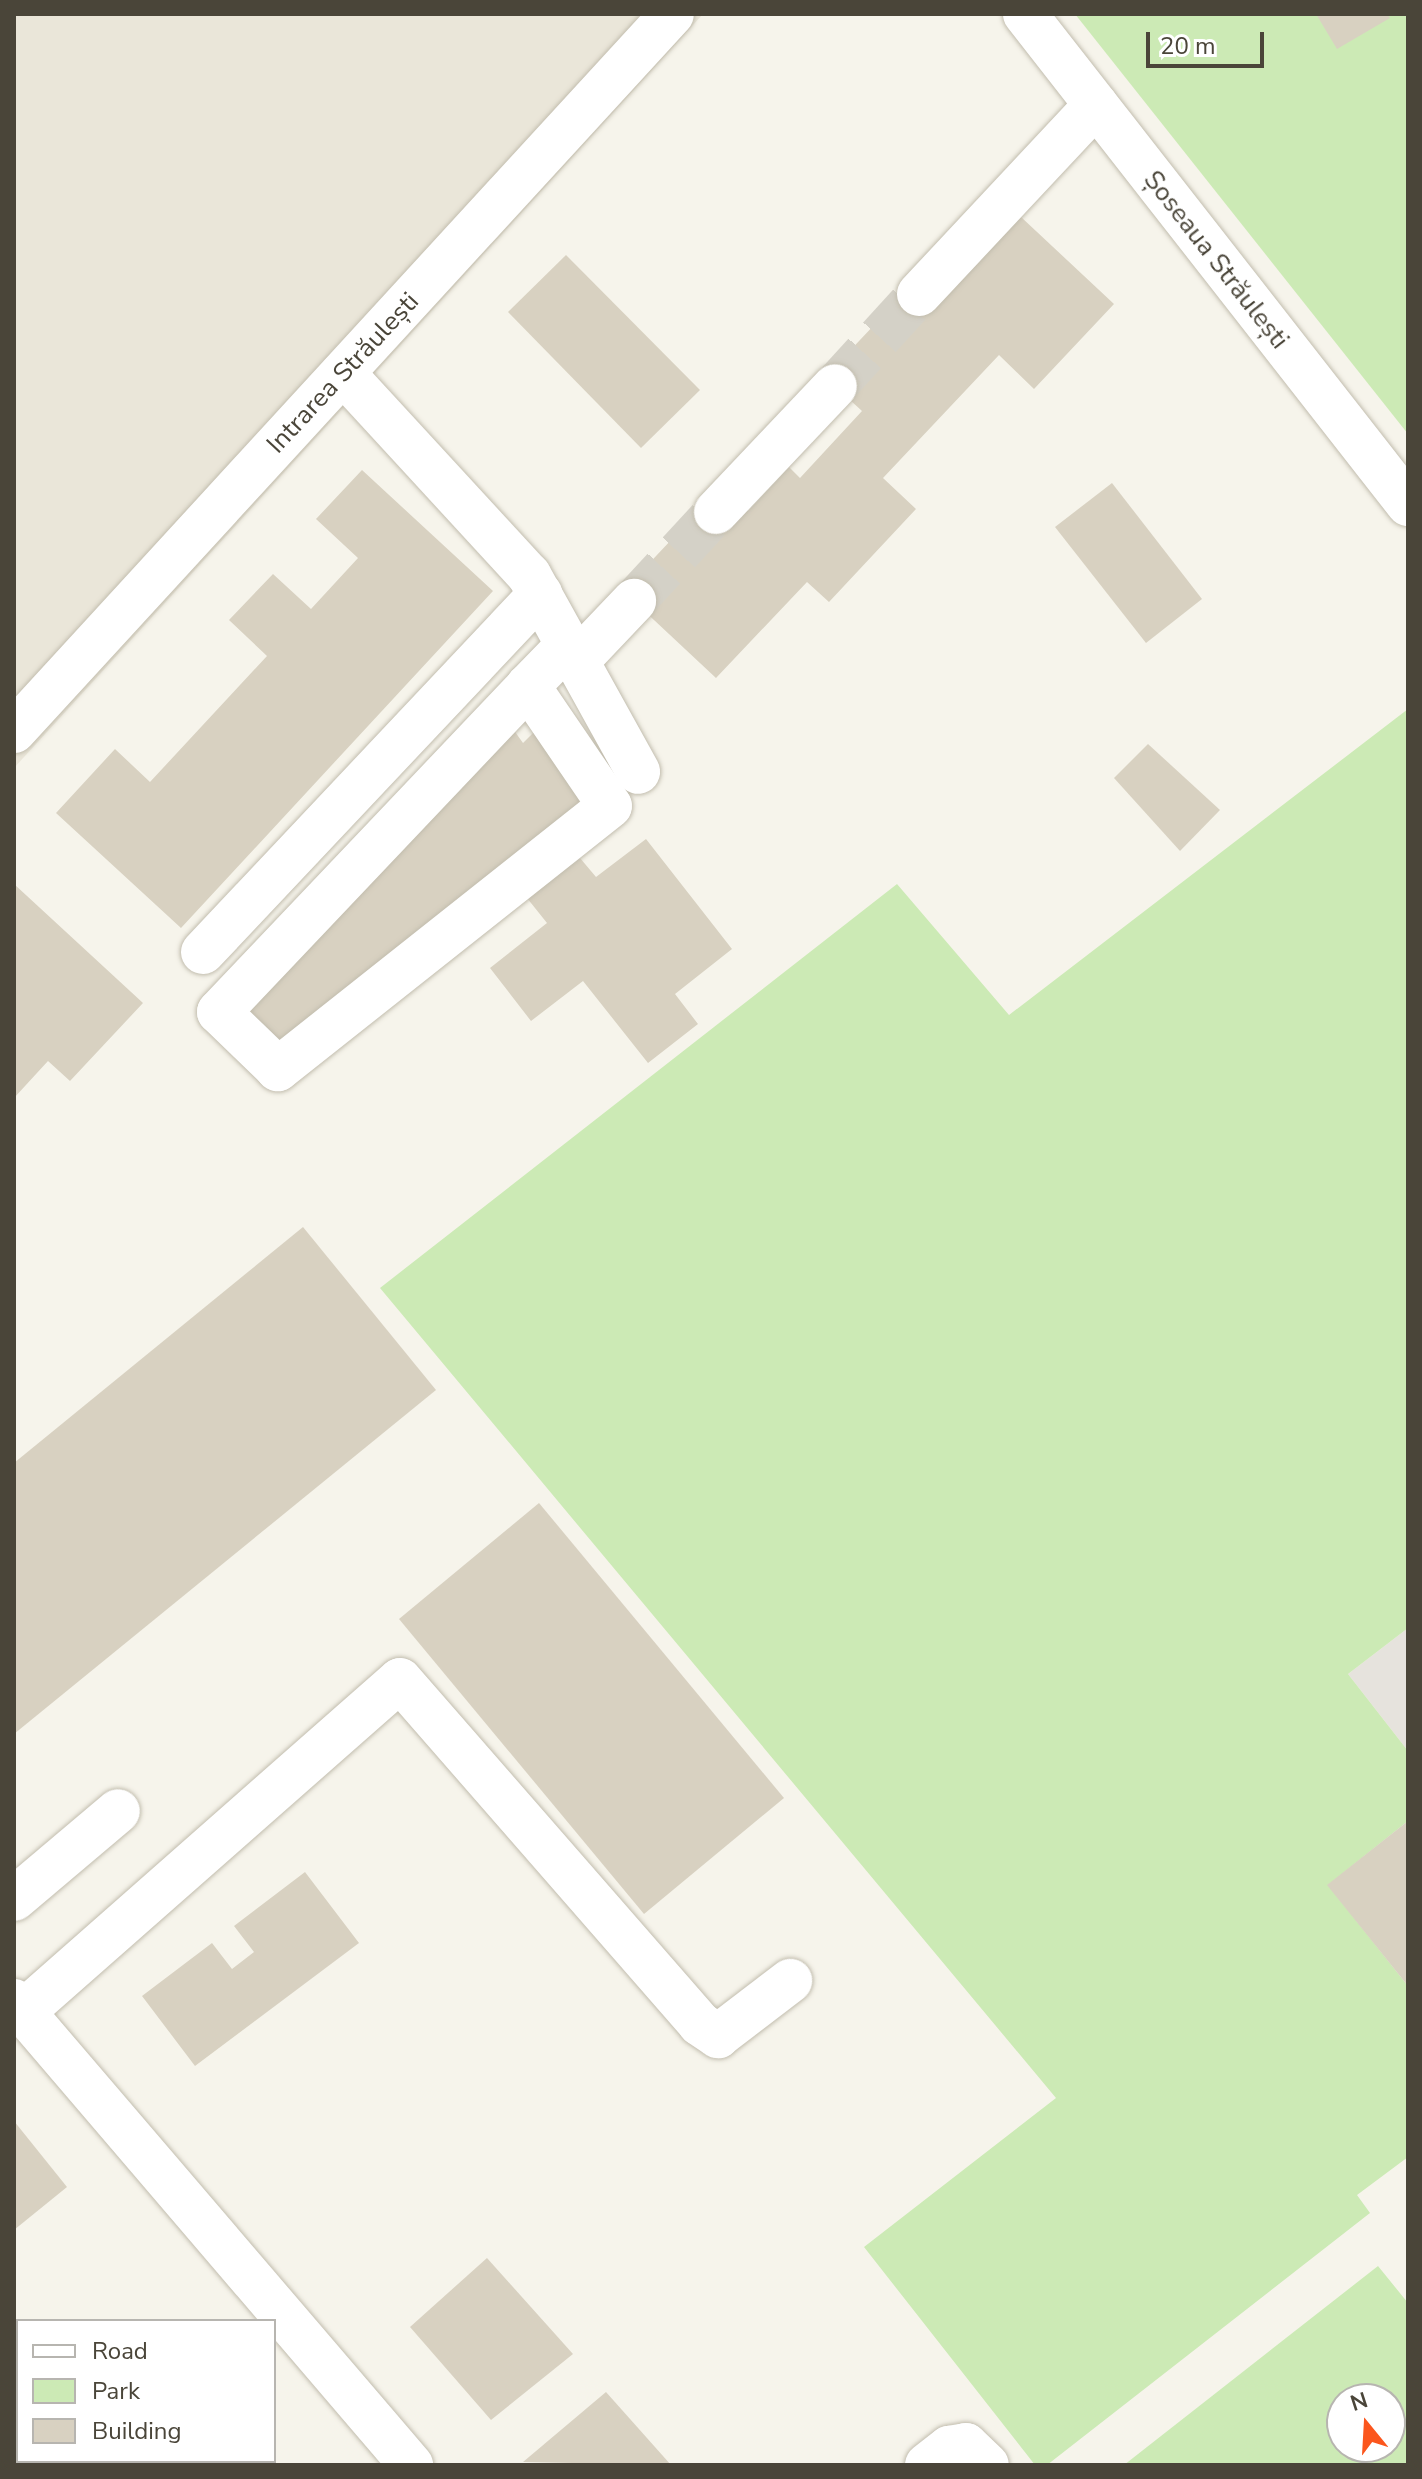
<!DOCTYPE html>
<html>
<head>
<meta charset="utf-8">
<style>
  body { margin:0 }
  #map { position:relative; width:1422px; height:2479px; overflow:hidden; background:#f6f4eb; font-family:"Nunito Sans",sans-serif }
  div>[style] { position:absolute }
  .residential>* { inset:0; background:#eae6d9 }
  .industrial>* { inset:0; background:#e6e3dd }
  .green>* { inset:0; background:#cceab5 }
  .building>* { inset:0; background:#d8d1c1 }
  .minor-tunnel>* { height:44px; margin-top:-22px; transform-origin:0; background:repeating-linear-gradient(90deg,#d4d1c7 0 44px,transparent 0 66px) }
  .roads { filter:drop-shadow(0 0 2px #c2bdae) drop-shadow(0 0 2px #c2bdae) }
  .minor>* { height:44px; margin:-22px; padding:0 22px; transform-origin:22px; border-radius:22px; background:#fff }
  span { translate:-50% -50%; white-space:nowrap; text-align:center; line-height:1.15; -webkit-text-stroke:6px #fff; paint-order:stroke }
  .street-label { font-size:26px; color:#4a4539 }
  .frame { position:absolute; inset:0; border:16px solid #4a4539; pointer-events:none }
  .legend { position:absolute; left:16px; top:2319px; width:260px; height:144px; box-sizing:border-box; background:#fff; border:2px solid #b7b5b0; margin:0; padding:10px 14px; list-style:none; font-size:24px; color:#4a4539 }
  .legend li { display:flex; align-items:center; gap:16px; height:40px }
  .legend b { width:40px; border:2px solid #b7b5b0 }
  .north { position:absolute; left:1326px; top:2383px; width:80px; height:80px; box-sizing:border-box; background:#fff; border:2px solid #b7b5b0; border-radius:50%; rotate:342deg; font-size:22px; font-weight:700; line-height:32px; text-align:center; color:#4a4539 }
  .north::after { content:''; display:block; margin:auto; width:28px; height:36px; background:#fb561d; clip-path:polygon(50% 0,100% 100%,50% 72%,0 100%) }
  .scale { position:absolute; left:1146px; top:32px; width:118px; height:36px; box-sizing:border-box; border:4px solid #4a4539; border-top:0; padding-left:10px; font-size:24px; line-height:28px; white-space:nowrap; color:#4a4539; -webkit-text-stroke:6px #fff; paint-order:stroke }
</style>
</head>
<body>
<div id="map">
  <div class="residential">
    <i style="clip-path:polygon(14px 14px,703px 14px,14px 768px)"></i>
  </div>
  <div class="industrial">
    <i style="clip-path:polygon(1408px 1628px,1408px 1751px,1348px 1674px)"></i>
  </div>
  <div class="green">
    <i style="clip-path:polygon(1075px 14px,1408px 14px,1408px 434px)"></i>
    <i style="clip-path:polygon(1408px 709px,1408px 1628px,1348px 1674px,1408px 1751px,1408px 1821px,1328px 1885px,1408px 1986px,1408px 2157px,1357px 2195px,1370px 2213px,1047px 2465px,1035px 2465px,864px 2247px,1056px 2098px,380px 1288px,897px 884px,1009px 1015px)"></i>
    <i style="clip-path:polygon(evenodd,1378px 2266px,1408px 2303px,1408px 2465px,1124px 2465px,1378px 2266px,1390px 2399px,1390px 2447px,1342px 2447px,1342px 2399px,1390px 2399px)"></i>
  </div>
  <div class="building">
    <i style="clip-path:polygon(1316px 14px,1387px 14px,1390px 18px,1337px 49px)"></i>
    <i style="clip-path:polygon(1021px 217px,1114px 304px,1034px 389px,999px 355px,883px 478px,916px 509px,829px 602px,807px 582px,716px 678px,623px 591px,706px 503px,740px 505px,748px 511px,789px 467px,800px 478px,862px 411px,825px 377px,911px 286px)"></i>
    <i style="clip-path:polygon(566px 255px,700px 390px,641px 448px,508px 312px)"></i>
    <i style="clip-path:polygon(362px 470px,493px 591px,181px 928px,56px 813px,115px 749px,150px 782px,267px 656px,229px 620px,273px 574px,311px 609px,358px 558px,316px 519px)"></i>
    <i style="clip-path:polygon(1112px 483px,1202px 599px,1146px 643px,1055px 527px)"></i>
    <i style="clip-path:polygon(538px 728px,594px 808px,278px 1045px,243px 1016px,513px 729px,523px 743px)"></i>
    <i style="clip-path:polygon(1148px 744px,1220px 810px,1180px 851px,1114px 778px)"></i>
    <i style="clip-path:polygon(646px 839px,732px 949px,675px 994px,698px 1024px,648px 1063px,583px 981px,531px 1021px,490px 968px,547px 923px,527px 898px,580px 858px,596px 877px)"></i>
    <i style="clip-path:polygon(14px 884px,143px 1003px,70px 1081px,48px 1061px,14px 1098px)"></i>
    <i style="clip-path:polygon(303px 1227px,436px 1390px,14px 1734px,14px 1463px)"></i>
    <i style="clip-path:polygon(539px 1503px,784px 1798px,644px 1914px,399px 1619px)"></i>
    <i style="clip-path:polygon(1408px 1821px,1408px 1986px,1327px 1885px)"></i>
    <i style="clip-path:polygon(305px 1872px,359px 1943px,195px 2066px,142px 1996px,212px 1943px,232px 1969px,254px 1952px,234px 1926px)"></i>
    <i style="clip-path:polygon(14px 2121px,67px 2187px,14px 2230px)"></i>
    <i style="clip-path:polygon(487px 2258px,573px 2354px,491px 2420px,410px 2327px)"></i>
    <i style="clip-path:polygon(606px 2392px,671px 2465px,523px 2462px)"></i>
  </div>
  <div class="minor-tunnel">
    <i style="left:835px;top:386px;width:125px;rotate:-47.6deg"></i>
    <i style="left:634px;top:601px;width:121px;rotate:-47.3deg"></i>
  </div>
  <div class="roads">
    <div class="minor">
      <i style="left:1025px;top:14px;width:622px;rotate:51.99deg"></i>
      <i style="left:919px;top:294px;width:259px;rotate:-46.9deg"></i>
      <i style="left:343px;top:373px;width:275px;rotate:47.4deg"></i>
      <i style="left:529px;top:575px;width:225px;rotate:61deg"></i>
      <i style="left:716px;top:512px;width:173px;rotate:-46.6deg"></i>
      <i style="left:577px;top:661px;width:83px;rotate:-46.5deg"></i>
      <i style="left:528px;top:686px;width:145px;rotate:55.7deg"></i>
      <i style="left:610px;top:806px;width:424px;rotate:141.6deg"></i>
      <i style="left:278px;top:1069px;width:82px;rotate:-136deg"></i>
      <i style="left:219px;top:1012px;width:449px;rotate:-46.5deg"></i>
      <i style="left:528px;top:686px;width:57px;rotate:-45.7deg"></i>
      <i style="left:14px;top:731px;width:973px;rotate:-47.46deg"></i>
      <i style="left:203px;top:952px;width:492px;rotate:-46.7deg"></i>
      <i style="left:14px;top:1899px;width:136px;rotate:-40.2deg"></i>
      <i style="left:14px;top:2001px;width:611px;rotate:49.45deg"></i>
      <i style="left:23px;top:2012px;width:502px;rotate:-41.37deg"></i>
      <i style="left:400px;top:1680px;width:456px;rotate:48.9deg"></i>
      <i style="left:700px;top:2024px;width:22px;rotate:34deg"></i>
      <i style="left:718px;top:2036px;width:91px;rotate:-37.4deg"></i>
      <i style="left:927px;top:2465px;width:28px;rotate:-38deg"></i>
      <i style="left:949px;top:2448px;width:17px;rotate:-10deg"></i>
      <i style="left:966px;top:2445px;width:29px;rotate:44deg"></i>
    </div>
  </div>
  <div class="street-label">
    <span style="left:1216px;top:260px;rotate:52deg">Șoseaua Străulești</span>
    <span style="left:343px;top:373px;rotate:-47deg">Intrarea Străulești</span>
  </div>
  <div class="frame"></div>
  <ul class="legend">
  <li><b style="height:10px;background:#fff"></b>Road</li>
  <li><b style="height:22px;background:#cceab5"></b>Park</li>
  <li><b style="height:22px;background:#d8d1c1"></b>Building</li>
  </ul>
  <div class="north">N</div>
  <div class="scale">20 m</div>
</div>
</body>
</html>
